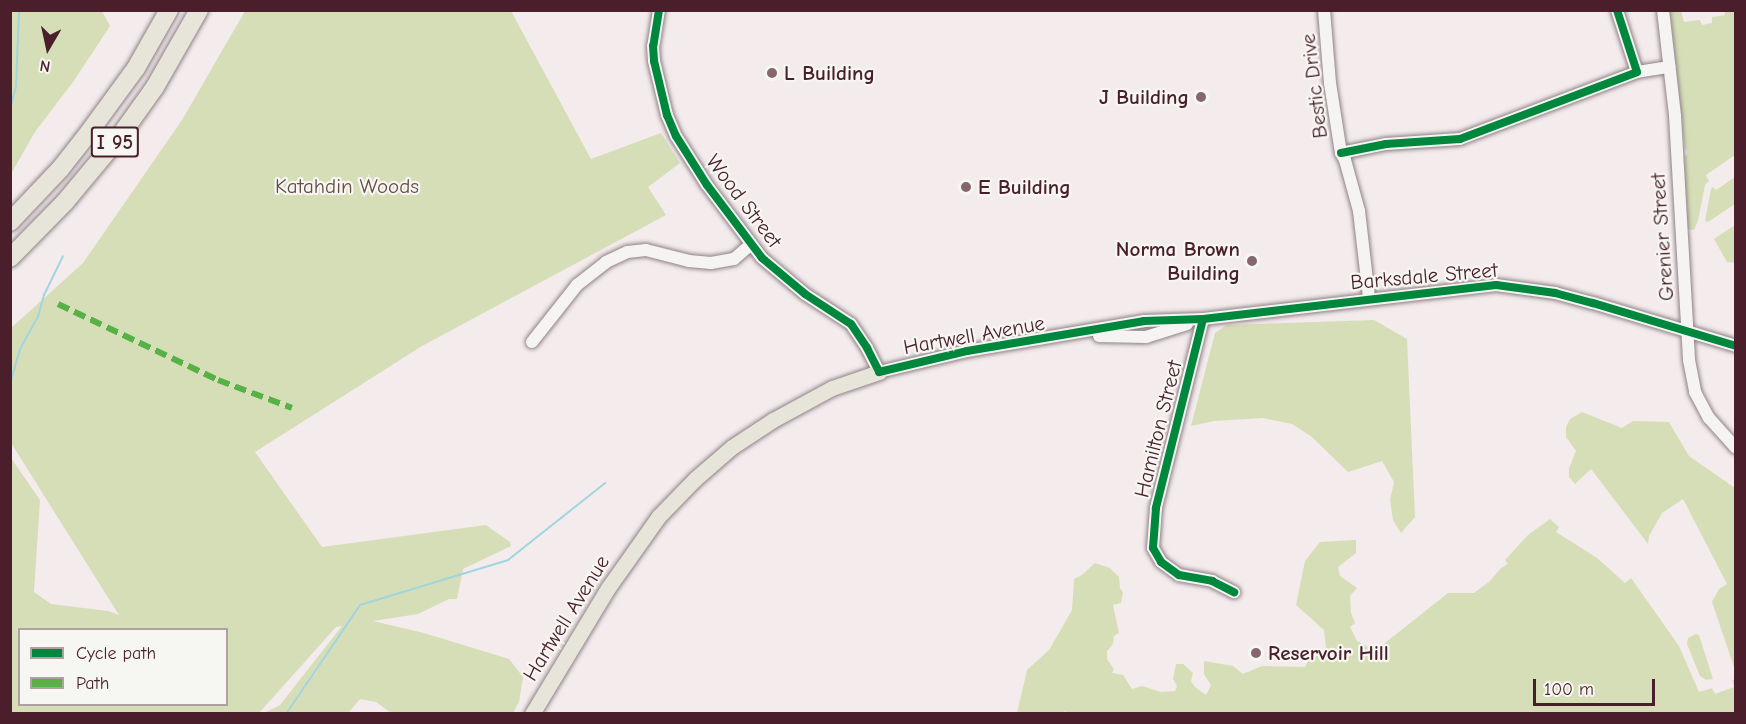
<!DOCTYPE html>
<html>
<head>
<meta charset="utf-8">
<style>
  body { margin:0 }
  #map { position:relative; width:1746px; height:724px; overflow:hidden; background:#f4ebed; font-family:"Comic Neue",sans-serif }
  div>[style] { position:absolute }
  .green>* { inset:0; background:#d6deb7 }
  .stream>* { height:2px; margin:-1px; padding:0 1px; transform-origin:1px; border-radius:1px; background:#a1d5df }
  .roads { filter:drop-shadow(0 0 2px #8f8286) drop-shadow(0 0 2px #8f8286) }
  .minor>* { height:12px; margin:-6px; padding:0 6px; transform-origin:6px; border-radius:6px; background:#f5f4f2 }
  .major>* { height:15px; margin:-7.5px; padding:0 7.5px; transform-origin:7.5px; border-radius:7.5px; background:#e7e4d9 }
  .highway>* { height:18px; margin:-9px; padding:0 9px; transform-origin:9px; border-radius:9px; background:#e7e4d9 }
  .quiet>* { height:6px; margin-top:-3px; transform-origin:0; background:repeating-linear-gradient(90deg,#57b146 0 12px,transparent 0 18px) }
  .cycleway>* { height:8px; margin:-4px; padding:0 4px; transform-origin:4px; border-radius:4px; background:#00873e }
  .dots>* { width:16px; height:16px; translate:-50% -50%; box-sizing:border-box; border:3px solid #f6f6f2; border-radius:50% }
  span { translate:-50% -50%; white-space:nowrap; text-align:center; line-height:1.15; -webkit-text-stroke:4.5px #f6f6f2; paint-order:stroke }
  .shield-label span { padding:2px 4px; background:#f6f6f2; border:2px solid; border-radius:4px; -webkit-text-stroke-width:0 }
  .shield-label { font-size:20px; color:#4a1f2b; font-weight:700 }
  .poi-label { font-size:21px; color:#4a1f2b; font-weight:700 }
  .left { translate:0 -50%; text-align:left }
  .right { translate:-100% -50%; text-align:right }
  .street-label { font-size:21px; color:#4a1f2b }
  .park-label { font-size:21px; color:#674c43 }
  .frame { position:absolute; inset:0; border:12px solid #4a1f2b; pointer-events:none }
  .legend { position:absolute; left:18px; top:628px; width:210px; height:78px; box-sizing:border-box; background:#f6f6f2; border:2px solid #b1a0a2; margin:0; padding:8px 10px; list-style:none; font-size:18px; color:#4a1f2b }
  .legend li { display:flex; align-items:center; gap:12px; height:30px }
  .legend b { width:30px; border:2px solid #b1a0a2 }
  .north { position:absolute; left:18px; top:18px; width:60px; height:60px; -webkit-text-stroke:4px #f6f6f2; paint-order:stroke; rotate:189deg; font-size:16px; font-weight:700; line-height:24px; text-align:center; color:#4a1f2b }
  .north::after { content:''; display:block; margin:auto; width:21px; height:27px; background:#4a1f2b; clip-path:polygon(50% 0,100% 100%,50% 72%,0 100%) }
  .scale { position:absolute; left:1533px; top:679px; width:122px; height:27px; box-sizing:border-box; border:3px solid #4a1f2b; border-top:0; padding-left:8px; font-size:18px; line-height:21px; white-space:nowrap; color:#4a1f2b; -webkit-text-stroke:4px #f6f6f2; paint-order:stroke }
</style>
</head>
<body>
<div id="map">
  <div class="green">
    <i style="clip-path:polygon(11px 10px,102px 11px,110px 26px,73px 82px,35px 132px,11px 174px)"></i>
    <i style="clip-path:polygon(evenodd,245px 11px,511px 11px,591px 159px,661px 133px,680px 163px,648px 187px,666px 215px,422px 346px,255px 452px,322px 547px,486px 525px,510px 542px,511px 546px,463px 569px,457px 599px,449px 599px,418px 614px,373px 621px,424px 633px,509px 659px,523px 677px,519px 702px,513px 713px,391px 713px,376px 702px,360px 699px,348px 713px,264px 713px,280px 705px,342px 626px,336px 627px,259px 713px,11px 713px,11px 458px,40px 500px,34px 592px,51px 604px,108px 611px,119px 615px,11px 443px,11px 328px,83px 263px,182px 120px,245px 11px,20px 630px,226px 630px,226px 704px,20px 704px,20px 630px)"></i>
    <i style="clip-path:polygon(1670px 11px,1681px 11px,1684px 22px,1700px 20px,1702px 25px,1712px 23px,1712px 17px,1725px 15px,1724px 11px,1735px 11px,1735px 155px,1706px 175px,1709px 181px,1705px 185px,1698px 221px,1694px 230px,1688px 229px,1684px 156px,1687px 155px,1687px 150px,1685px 149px)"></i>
    <i style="clip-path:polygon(1735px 177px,1735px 204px,1708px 222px,1705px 221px,1711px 189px,1713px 187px,1716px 190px)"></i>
    <i style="clip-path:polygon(1735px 225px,1735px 263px,1727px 262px,1714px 239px)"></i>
    <i style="clip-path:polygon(1374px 320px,1407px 339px,1415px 517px,1401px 533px,1393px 520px,1390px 500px,1394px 482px,1382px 461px,1348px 472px,1312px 437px,1292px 424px,1263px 418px,1214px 421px,1191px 426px,1215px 333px,1227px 325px)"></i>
    <i style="clip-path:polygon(1582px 412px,1622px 428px,1633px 421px,1669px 422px,1689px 456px,1735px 488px,1735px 670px,1712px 602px,1719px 589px,1727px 584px,1683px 499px,1662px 513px,1649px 536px,1648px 544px,1591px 469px,1575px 484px,1569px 477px,1569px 468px,1576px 451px,1566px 437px,1566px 427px,1570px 419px)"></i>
    <i style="clip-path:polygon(1550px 519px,1559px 527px,1556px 532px,1597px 558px,1625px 583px,1631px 578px,1679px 646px,1699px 692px,1712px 688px,1715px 694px,1734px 687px,1732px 680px,1735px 679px,1735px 713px,1066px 714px,1065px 711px,1061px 713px,1017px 713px,1027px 670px,1049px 650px,1072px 610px,1074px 579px,1082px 575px,1095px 563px,1110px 568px,1119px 577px,1120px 588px,1123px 592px,1121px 603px,1113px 605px,1119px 633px,1114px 636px,1113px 644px,1107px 651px,1107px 659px,1114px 669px,1112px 673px,1123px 675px,1132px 689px,1142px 686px,1161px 692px,1175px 691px,1177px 686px,1173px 679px,1176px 664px,1183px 664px,1193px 673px,1191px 681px,1195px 687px,1206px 695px,1211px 685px,1204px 674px,1204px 661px,1233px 666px,1243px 674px,1262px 666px,1305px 667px,1308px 661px,1326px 649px,1324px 630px,1296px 605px,1305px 561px,1320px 542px,1356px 540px,1356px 553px,1338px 567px,1340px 576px,1357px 588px,1350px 596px,1351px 613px,1355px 623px,1350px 627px,1357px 641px,1377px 652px,1380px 647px,1448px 593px,1474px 593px,1490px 581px,1501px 568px,1508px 564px,1505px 560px,1528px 535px)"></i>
    <i style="clip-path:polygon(1696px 634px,1699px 635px,1713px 679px,1706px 680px,1700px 676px,1687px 644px,1688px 638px)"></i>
  </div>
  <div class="stream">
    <i style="left:10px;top:109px;width:24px;rotate:-75deg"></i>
    <i style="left:16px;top:86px;width:76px;rotate:-87.7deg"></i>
    <i style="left:10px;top:147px;width:14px;rotate:90deg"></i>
    <i style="left:10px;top:384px;width:36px;rotate:-74deg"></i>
    <i style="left:20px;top:349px;width:37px;rotate:-61deg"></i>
    <i style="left:38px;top:317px;width:23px;rotate:-75deg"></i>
    <i style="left:44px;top:295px;width:43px;rotate:-64deg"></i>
    <i style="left:286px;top:714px;width:132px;rotate:-55.8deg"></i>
    <i style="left:360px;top:605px;width:155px;rotate:-16.9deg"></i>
    <i style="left:508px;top:560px;width:124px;rotate:-38.4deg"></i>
  </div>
  <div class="roads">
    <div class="minor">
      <i style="left:659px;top:10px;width:36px;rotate:99deg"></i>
      <i style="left:653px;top:46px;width:15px;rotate:86deg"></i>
      <i style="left:654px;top:61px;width:56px;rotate:76.5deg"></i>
      <i style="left:667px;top:115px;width:23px;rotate:67deg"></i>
      <i style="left:676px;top:136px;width:58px;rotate:57.7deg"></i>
      <i style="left:707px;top:185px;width:91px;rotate:53deg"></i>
      <i style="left:762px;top:258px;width:56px;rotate:39.9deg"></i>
      <i style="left:805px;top:294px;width:55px;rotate:33.1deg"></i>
      <i style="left:851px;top:324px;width:29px;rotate:56deg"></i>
      <i style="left:867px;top:348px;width:27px;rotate:63deg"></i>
      <i style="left:879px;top:372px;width:90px;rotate:-13.4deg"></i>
      <i style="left:967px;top:351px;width:180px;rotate:-9.6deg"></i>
      <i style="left:1144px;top:321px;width:59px;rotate:-1.9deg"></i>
      <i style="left:1203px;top:319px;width:295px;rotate:-6.6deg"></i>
      <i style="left:1496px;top:285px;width:60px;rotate:7.7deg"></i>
      <i style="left:1555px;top:293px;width:39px;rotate:15deg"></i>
      <i style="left:1593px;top:303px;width:149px;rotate:16.7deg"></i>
      <i style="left:1324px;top:10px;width:73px;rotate:85.3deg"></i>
      <i style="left:1330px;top:83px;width:71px;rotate:81.1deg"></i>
      <i style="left:1341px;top:153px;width:8px;rotate:60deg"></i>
      <i style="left:1345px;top:160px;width:53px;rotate:74.6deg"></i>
      <i style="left:1359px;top:211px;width:88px;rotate:83.4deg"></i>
      <i style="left:1663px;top:10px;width:107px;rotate:83.5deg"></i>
      <i style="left:1675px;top:116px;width:244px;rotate:86.7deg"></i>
      <i style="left:1689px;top:360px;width:33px;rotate:79deg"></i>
      <i style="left:1695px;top:392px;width:30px;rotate:62deg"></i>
      <i style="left:1709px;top:418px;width:40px;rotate:48deg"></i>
      <i style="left:1637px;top:72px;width:33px;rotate:-9deg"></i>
      <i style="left:1341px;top:153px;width:46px;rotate:-11.3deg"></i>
      <i style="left:1386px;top:144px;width:74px;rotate:-3.9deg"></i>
      <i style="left:1460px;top:139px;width:189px;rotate:-20.7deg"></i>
      <i style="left:1637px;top:72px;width:65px;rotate:-107.9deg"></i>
      <i style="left:1203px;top:319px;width:195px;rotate:104deg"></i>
      <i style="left:1156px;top:508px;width:40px;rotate:94.3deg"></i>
      <i style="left:1153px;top:548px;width:16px;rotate:60deg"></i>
      <i style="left:1161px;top:562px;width:22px;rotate:36deg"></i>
      <i style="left:1179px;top:575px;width:34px;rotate:10deg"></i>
      <i style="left:1212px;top:581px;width:25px;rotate:27deg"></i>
      <i style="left:1099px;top:336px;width:47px;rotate:1.2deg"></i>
      <i style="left:1146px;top:337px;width:43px;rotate:-17.6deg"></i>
      <i style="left:532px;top:342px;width:73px;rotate:-51.7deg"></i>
      <i style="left:577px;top:285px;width:37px;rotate:-38deg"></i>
      <i style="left:606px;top:262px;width:23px;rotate:-25deg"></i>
      <i style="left:627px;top:252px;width:19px;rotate:-6deg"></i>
      <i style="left:646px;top:250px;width:44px;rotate:14.3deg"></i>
      <i style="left:689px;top:261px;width:22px;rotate:5deg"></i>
      <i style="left:711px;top:263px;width:23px;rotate:-10deg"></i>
      <i style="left:734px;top:259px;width:23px;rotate:-41deg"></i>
    </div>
    <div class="major">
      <i style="left:532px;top:714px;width:147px;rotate:-58.9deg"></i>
      <i style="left:608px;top:588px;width:88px;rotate:-54.7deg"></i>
      <i style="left:659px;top:516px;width:52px;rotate:-45.8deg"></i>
      <i style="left:695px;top:479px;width:49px;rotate:-40.9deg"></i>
      <i style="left:732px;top:447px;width:49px;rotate:-33.4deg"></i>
      <i style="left:773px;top:420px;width:67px;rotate:-28.5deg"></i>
      <i style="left:832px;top:388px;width:50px;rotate:-18.8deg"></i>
    </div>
    <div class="highway">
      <i style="left:10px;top:222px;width:74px;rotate:-46.6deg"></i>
      <i style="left:61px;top:168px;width:42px;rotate:-51.8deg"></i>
      <i style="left:87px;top:135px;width:83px;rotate:-53.8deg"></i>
      <i style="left:136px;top:68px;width:67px;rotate:-60.4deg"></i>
      <i style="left:10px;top:258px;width:78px;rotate:-45.5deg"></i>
      <i style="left:65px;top:202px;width:86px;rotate:-50.2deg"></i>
      <i style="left:120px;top:136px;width:60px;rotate:-54.5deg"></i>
      <i style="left:155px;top:87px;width:89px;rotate:-60.3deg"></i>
    </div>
  </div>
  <div class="quiet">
    <i style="left:58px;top:304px;width:177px;rotate:25.4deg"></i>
    <i style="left:218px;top:380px;width:79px;rotate:20.7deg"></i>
  </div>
  <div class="cycleway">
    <i style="left:659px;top:10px;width:36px;rotate:99deg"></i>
    <i style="left:653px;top:46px;width:15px;rotate:86deg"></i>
    <i style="left:654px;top:61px;width:56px;rotate:76.5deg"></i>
    <i style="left:667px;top:115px;width:23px;rotate:67deg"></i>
    <i style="left:676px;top:136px;width:58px;rotate:57.7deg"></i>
    <i style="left:707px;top:185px;width:91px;rotate:53deg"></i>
    <i style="left:762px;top:258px;width:56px;rotate:39.9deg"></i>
    <i style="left:805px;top:294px;width:55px;rotate:33.1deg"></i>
    <i style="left:851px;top:324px;width:29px;rotate:56deg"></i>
    <i style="left:867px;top:348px;width:27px;rotate:63deg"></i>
    <i style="left:879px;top:372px;width:90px;rotate:-13.4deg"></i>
    <i style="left:967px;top:351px;width:180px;rotate:-9.6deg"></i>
    <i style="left:1144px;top:321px;width:59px;rotate:-1.9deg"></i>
    <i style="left:1203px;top:319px;width:295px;rotate:-6.6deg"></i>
    <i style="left:1496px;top:285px;width:60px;rotate:7.7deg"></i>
    <i style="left:1555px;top:293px;width:39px;rotate:15deg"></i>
    <i style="left:1593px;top:303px;width:149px;rotate:16.7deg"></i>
    <i style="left:1341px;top:153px;width:46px;rotate:-11.3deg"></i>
    <i style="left:1386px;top:144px;width:74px;rotate:-3.9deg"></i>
    <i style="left:1460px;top:139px;width:189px;rotate:-20.7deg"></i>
    <i style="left:1637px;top:72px;width:65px;rotate:-107.9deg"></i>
    <i style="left:1203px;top:319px;width:195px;rotate:104deg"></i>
    <i style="left:1156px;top:508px;width:40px;rotate:94.3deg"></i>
    <i style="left:1153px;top:548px;width:16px;rotate:60deg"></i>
    <i style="left:1161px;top:562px;width:22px;rotate:36deg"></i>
    <i style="left:1179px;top:575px;width:34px;rotate:10deg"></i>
    <i style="left:1212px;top:581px;width:25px;rotate:27deg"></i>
  </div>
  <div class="dots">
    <i style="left:772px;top:73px;background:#86666f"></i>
    <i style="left:1201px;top:97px;background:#86666f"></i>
    <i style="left:966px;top:187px;background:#86666f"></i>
    <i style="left:1252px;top:261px;background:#86666f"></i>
    <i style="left:1256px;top:653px;background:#86666f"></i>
  </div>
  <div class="shield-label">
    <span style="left:115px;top:142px">I 95</span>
  </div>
  <div class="poi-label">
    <span class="left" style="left:784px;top:73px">L Building</span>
    <span class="right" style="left:1189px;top:97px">J Building</span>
    <span class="left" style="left:978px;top:187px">E Building</span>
    <span class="right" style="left:1240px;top:261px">Norma Brown<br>Building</span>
    <span class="left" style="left:1268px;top:653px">Reservoir Hill</span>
  </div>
  <div class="street-label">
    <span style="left:1314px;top:86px;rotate:-97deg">Bestic Drive</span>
    <span style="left:744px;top:201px;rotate:53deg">Wood Street</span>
    <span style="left:1662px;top:237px;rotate:-94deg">Grenier Street</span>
    <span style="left:1424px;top:276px;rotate:-5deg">Barksdale Street</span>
    <span style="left:974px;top:335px;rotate:-10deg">Hartwell Avenue</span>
    <span style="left:1158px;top:429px;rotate:-76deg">Hamilton Street</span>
    <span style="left:566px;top:618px;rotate:-58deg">Hartwell Avenue</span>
  </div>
  <div class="park-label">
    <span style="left:347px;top:186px">Katahdin Woods</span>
  </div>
  <div class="frame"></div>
  <ul class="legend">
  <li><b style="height:8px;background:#00873e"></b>Cycle path</li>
  <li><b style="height:8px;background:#57b146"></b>Path</li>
  </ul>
  <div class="north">N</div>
  <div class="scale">100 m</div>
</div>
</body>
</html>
